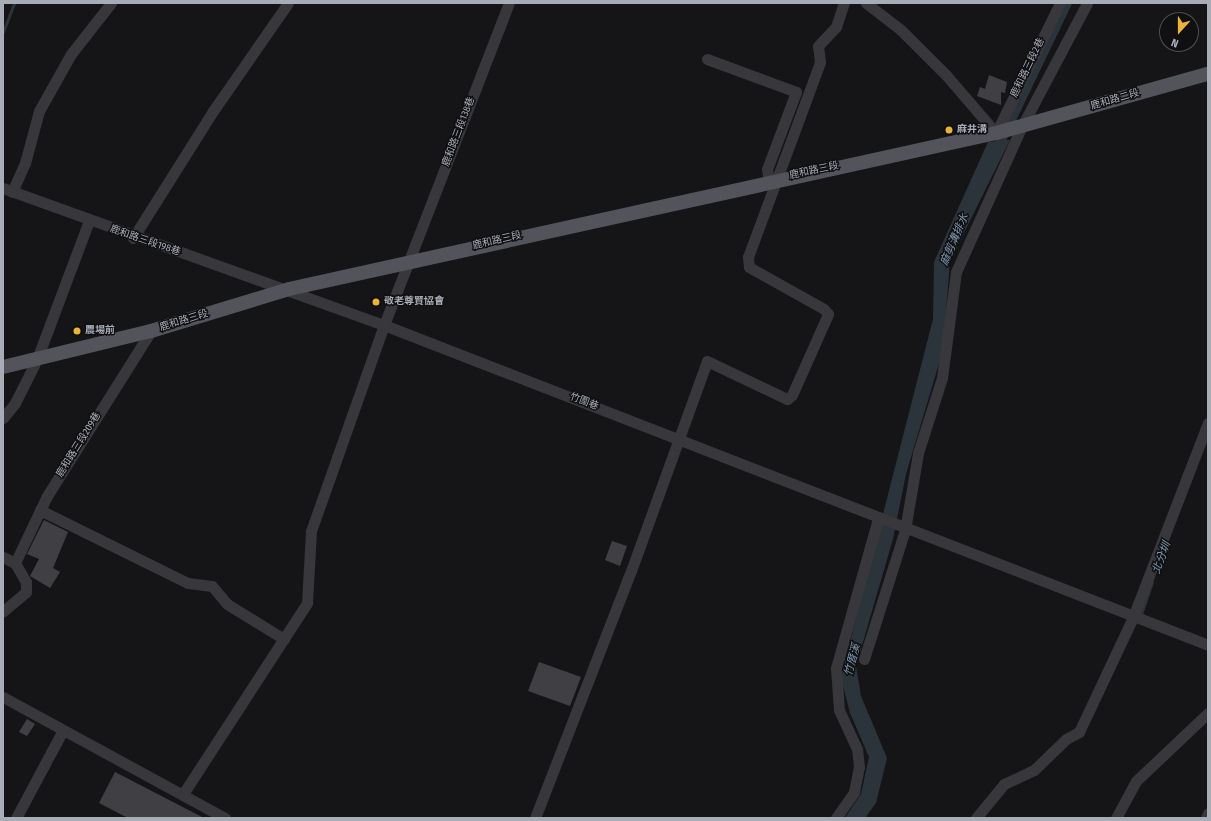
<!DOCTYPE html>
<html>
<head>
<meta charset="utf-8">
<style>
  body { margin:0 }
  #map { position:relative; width:1211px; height:821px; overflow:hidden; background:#151517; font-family:"Fira Sans Condensed","Noto Sans TC",sans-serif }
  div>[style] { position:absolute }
  .water>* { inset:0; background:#2c343b }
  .stream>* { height:3px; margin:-1.5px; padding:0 1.5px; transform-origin:1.5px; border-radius:1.5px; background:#2c343b }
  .canal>* { height:10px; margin:-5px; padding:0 5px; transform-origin:5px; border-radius:5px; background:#2c343b }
  .building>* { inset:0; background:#404044 }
  .minor>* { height:11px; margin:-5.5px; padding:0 5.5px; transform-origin:5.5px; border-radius:5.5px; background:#37373c }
  .major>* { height:14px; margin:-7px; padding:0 7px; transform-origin:7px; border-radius:7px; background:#53545b }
  .dots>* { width:11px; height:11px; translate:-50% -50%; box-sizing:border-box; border:2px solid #101012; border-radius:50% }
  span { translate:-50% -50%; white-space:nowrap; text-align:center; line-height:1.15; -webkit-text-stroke:3px #101012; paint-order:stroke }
  .street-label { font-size:10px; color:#a8acb7 }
  .poi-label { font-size:10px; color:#a8acb7; font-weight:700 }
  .left { translate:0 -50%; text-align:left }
  .water-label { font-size:11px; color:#8099b1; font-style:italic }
  .frame { position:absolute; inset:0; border:4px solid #a8acb7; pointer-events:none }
  .north { position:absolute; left:1159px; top:12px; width:40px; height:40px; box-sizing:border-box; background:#101012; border:1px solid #4d4e54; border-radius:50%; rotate:201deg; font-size:11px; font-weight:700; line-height:16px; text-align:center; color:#a8acb7 }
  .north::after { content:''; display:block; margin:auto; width:14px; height:18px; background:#ebb33a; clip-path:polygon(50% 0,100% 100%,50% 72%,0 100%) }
</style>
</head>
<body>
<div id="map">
  <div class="water">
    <i style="clip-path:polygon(1010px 140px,950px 261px,943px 350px,906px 474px,893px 539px,856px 666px,861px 696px,887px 758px,876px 803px,865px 818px,845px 818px,861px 794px,869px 757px,850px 713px,841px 678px,933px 319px,934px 262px,988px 142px)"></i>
  </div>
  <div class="stream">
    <i style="left:3px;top:32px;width:31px;rotate:-69deg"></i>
    <i style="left:1141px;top:614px;width:34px;rotate:-71deg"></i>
  </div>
  <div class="canal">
    <i style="left:995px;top:153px;width:166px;rotate:-64.4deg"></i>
  </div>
  <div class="building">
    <i style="clip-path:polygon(989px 75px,1007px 82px,1005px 93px,1001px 92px,1001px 105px,977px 96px,980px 87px,985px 89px)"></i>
    <i style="clip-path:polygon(44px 520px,68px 532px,53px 568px,60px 572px,50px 588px,30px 576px,39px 559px,27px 554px)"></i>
    <i style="clip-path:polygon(612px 541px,627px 546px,620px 566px,605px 560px)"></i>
    <i style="clip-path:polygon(539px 662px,581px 677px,570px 706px,528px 691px)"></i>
    <i style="clip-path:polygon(27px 719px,35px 724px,27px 736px,19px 732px)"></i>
    <i style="clip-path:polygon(115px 772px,204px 818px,128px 818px,99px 803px)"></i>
  </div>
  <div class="minor">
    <i style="left:866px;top:3px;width:44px;rotate:37.6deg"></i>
    <i style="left:901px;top:30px;width:64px;rotate:45deg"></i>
    <i style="left:946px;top:75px;width:77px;rotate:49.2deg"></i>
    <i style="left:996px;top:133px;width:145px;rotate:-63.8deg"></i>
    <i style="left:707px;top:59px;width:95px;rotate:20.3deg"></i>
    <i style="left:796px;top:92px;width:82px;rotate:110.6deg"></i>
    <i style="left:767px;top:169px;width:12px;rotate:81deg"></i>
    <i style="left:3px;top:188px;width:405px;rotate:19.8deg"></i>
    <i style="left:384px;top:325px;width:884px;rotate:21.22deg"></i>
    <i style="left:12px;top:192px;width:32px;rotate:-66deg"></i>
    <i style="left:25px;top:163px;width:54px;rotate:-74.9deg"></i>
    <i style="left:39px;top:111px;width:65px;rotate:-60.7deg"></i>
    <i style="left:71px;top:54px;width:65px;rotate:-51.9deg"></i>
    <i style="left:133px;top:238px;width:150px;rotate:-57.8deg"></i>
    <i style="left:213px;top:111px;width:131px;rotate:-55.2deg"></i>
    <i style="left:3px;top:418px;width:19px;rotate:-51deg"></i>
    <i style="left:15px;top:403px;width:49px;rotate:-63.4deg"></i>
    <i style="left:37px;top:359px;width:147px;rotate:-69.4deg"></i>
    <i style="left:40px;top:510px;width:165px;rotate:26.3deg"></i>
    <i style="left:188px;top:583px;width:24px;rotate:7deg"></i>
    <i style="left:212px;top:586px;width:23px;rotate:50deg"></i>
    <i style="left:227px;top:604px;width:67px;rotate:31.6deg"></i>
    <i style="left:3px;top:557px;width:13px;rotate:27deg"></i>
    <i style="left:15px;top:563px;width:22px;rotate:60deg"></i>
    <i style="left:26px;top:582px;width:10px;rotate:90deg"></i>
    <i style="left:26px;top:592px;width:30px;rotate:140deg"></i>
    <i style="left:15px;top:563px;width:74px;rotate:-64.5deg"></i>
    <i style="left:47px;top:496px;width:195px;rotate:-57.8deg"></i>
    <i style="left:864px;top:659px;width:135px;rotate:-72.4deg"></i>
    <i style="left:905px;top:530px;width:78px;rotate:-80.4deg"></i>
    <i style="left:918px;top:453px;width:79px;rotate:-72.3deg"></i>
    <i style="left:942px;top:378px;width:107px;rotate:-82.5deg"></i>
    <i style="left:956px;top:272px;width:160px;rotate:-65.7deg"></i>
    <i style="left:1022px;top:126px;width:139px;rotate:-62.1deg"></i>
    <i style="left:3px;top:697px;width:253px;rotate:28.6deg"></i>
    <i style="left:183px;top:794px;width:228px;rotate:-57deg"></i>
    <i style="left:307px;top:603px;width:72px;rotate:-86.8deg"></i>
    <i style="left:311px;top:531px;width:219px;rotate:-70.5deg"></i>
    <i style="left:384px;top:325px;width:345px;rotate:-68.8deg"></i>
    <i style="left:16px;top:818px;width:98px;rotate:-61.9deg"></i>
    <i style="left:535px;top:818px;width:265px;rotate:-68.8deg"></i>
    <i style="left:631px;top:571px;width:223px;rotate:-70.1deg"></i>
    <i style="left:707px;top:361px;width:89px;rotate:25.4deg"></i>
    <i style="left:787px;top:399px;width:6px;rotate:-39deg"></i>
    <i style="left:792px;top:395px;width:89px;rotate:-66deg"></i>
    <i style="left:828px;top:314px;width:6px;rotate:-129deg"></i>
    <i style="left:824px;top:309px;width:86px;rotate:-150.8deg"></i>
    <i style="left:749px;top:267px;width:10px;rotate:-96deg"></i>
    <i style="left:748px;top:257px;width:208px;rotate:-69.7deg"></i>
    <i style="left:820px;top:62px;width:16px;rotate:-97deg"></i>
    <i style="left:818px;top:46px;width:26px;rotate:-47deg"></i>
    <i style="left:836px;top:27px;width:25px;rotate:-72deg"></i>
    <i style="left:836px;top:818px;width:32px;rotate:-55deg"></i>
    <i style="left:854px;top:792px;width:25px;rotate:-79deg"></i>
    <i style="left:859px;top:767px;width:18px;rotate:-96deg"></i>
    <i style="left:857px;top:749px;width:43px;rotate:-114.8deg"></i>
    <i style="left:839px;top:710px;width:42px;rotate:-94.1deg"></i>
    <i style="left:836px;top:668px;width:155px;rotate:-74.3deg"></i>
    <i style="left:976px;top:818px;width:44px;rotate:-50.5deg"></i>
    <i style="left:1004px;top:784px;width:33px;rotate:-25deg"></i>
    <i style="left:1034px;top:770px;width:45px;rotate:-44.1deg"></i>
    <i style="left:1066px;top:739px;width:15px;rotate:-28deg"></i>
    <i style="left:1079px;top:732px;width:127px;rotate:-64.8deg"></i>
    <i style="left:1133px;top:617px;width:208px;rotate:-68.9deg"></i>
    <i style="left:1116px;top:818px;width:42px;rotate:-61.6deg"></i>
    <i style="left:1136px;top:781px;width:99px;rotate:-43.4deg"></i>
    <i style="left:1206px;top:818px;width:5px;rotate:-68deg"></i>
  </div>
  <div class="major">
    <i style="left:3px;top:367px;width:152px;rotate:-13.7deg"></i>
    <i style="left:151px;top:331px;width:144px;rotate:-16.9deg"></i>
    <i style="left:289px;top:289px;width:724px;rotate:-12.44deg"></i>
    <i style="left:996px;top:133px;width:220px;rotate:-15.6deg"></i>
  </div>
  <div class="dots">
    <i style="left:949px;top:130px;background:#ebb33a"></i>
    <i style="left:376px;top:302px;background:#ebb33a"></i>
    <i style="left:77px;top:331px;background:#ebb33a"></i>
  </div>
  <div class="street-label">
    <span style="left:1028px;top:68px;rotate:-64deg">鹿和路三段2巷</span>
    <span style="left:1115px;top:100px;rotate:-16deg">鹿和路二段</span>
    <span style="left:459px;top:132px;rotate:-69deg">鹿和路三段138巷</span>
    <span style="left:814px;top:171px;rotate:-12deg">鹿和路三段</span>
    <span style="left:145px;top:241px;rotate:19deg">鹿和路三段198巷</span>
    <span style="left:497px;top:241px;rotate:-13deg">鹿和路三段</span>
    <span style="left:184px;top:321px;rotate:-17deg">鹿和路三段</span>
    <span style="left:584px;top:402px;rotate:21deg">竹圍巷</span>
    <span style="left:79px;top:445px;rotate:-58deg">鹿和路三段209巷</span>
  </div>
  <div class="poi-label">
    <span class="left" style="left:957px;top:130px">麻井溝</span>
    <span class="left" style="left:384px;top:302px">敬老尊賢協會</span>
    <span class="left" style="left:85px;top:331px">農場前</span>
  </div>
  <div class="water-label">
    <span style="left:955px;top:240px;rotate:-67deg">麻剪溝排水</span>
    <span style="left:1162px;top:558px;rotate:-70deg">北分圳</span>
    <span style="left:853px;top:660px;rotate:-75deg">竹厝溪</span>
  </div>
  <div class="frame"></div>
  <div class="north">N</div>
</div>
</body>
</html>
